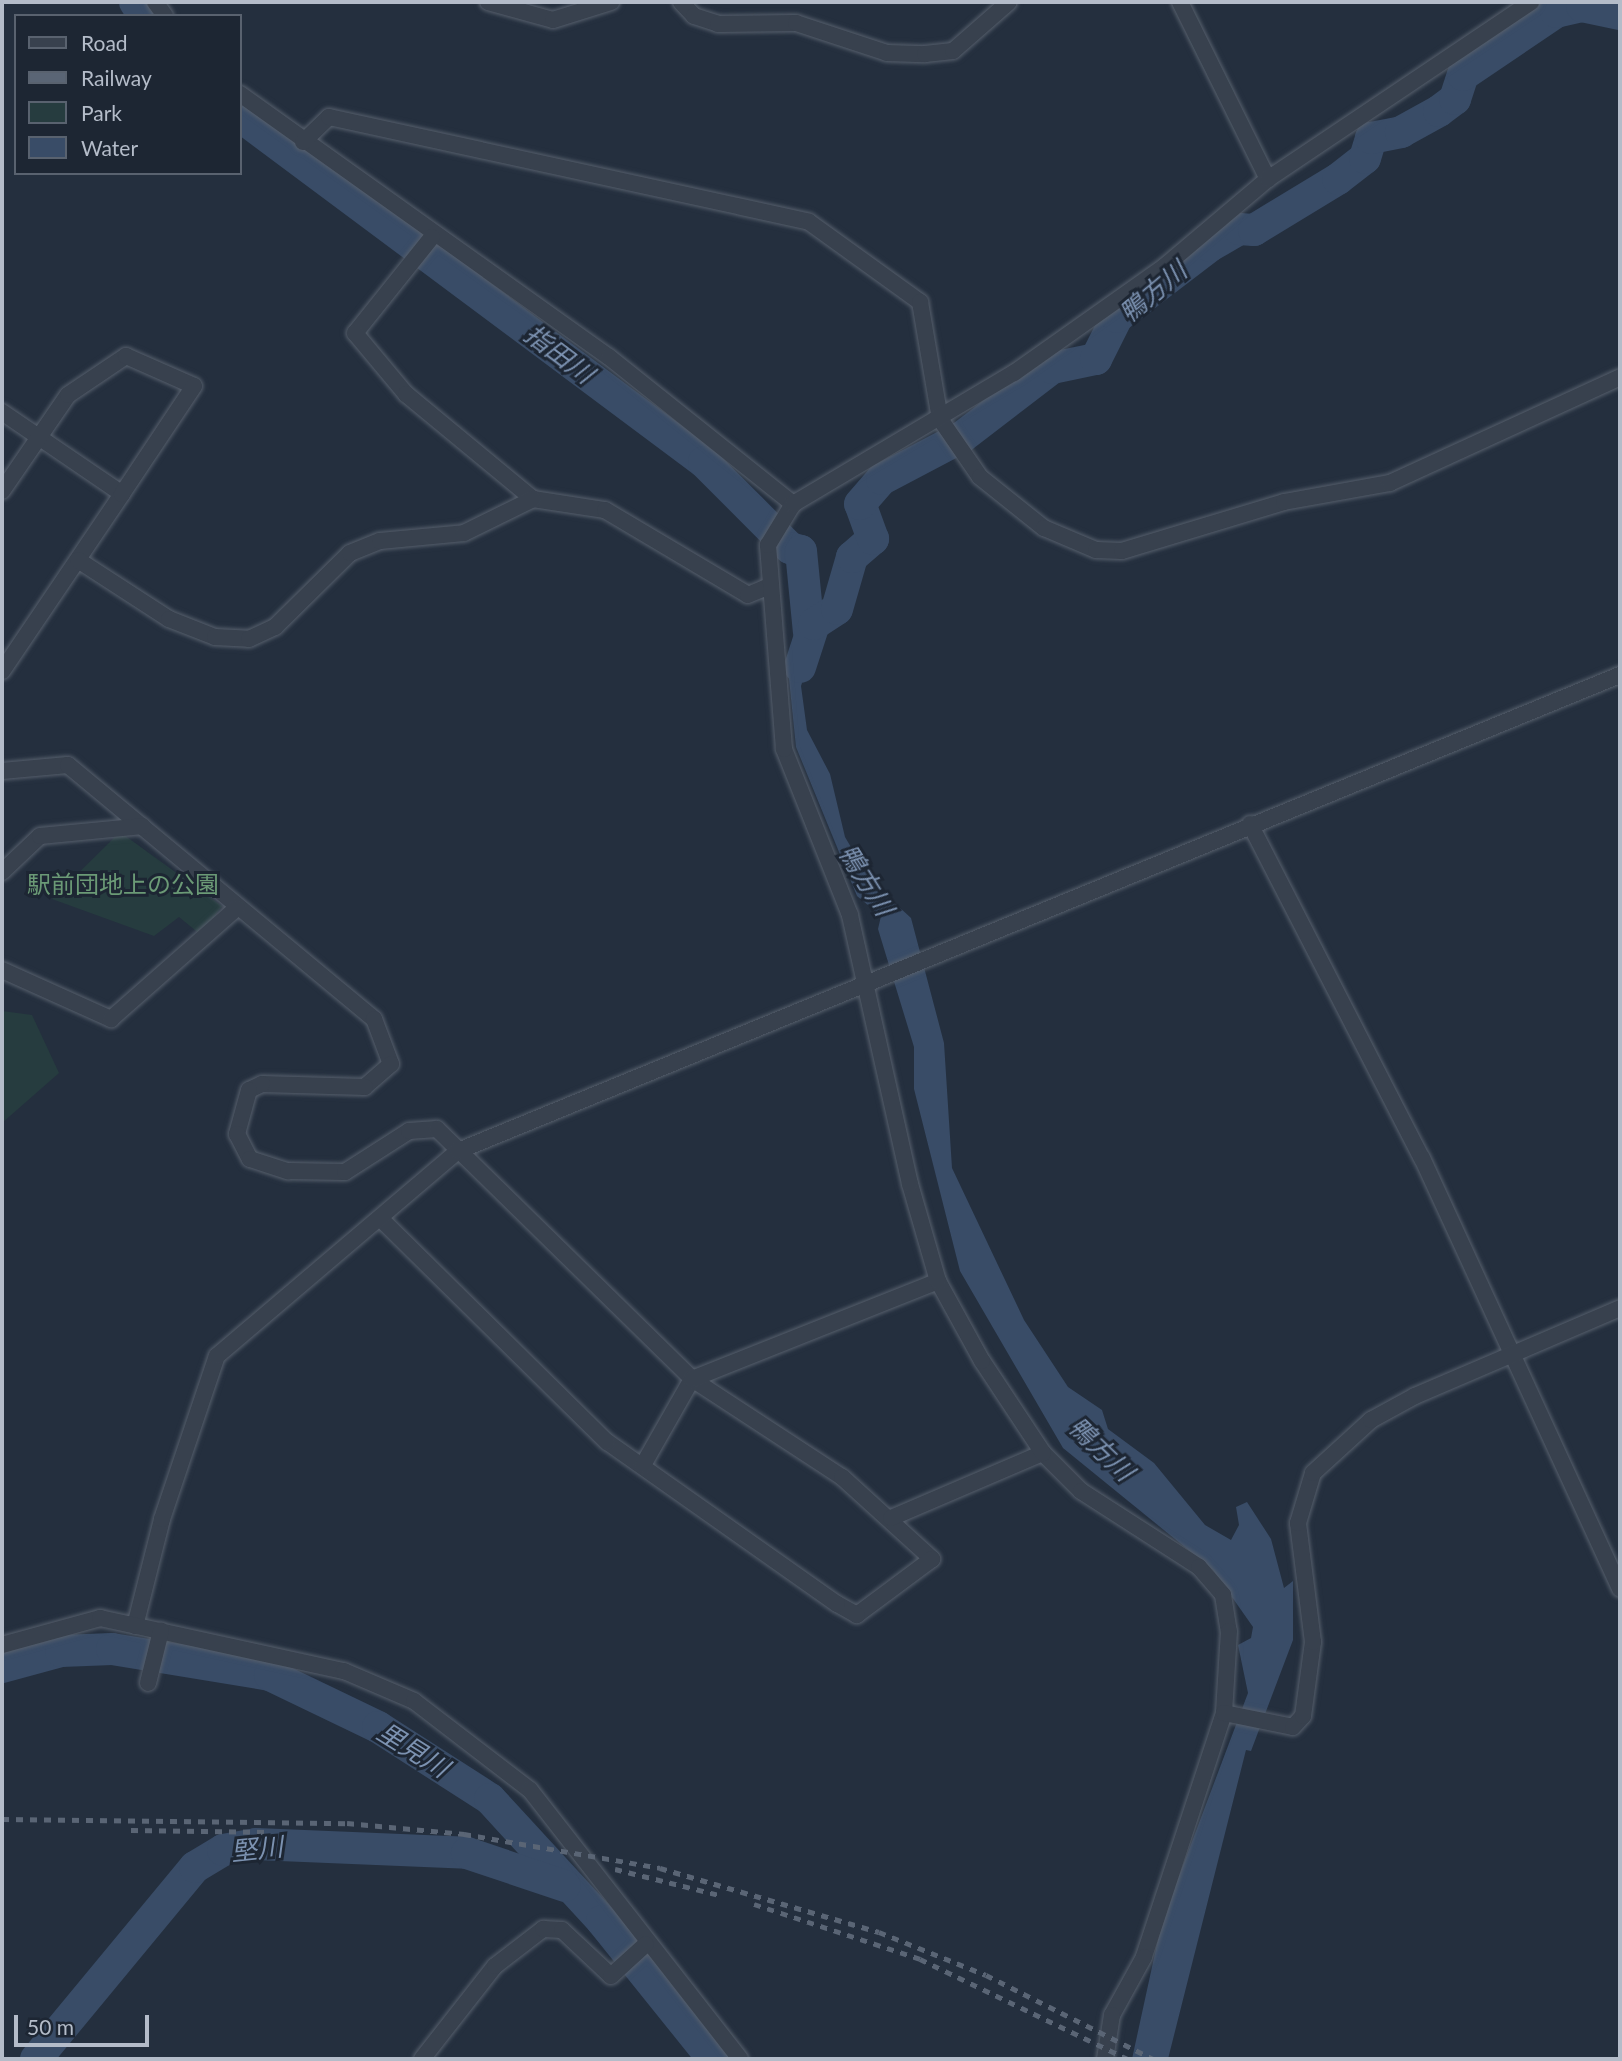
<!DOCTYPE html>
<html>
<head>
<meta charset="utf-8">
<style>
  body { margin:0 }
  #map { position:relative; width:1622px; height:2061px; overflow:hidden; background:#242f3e; font-family:Lato,"Noto Sans JP",sans-serif }
  div>[style] { position:absolute }
  .green>* { inset:0; background:#263c3f }
  .water>* { inset:0; background:#394c67 }
  .river>* { height:32px; margin:-16px; padding:0 16px; transform-origin:16px; border-radius:16px; background:#394c67 }
  .roads { filter:drop-shadow(0 0 2px #565f6c) drop-shadow(0 0 2px #565f6c) }
  .minor>* { height:16px; margin:-8px; padding:0 8px; transform-origin:8px; border-radius:8px; background:#38414e }
  .rail>* { height:5px; margin-top:-2.5px; transform-origin:0; background:repeating-linear-gradient(90deg,#5a6575 0 7px,transparent 0 14px) }
  span { translate:-50% -50%; white-space:nowrap; text-align:center; line-height:1.15; -webkit-text-stroke:6px #1d2633; paint-order:stroke }
  .park-label { font-size:24px; color:#6b9a76 }
  .water-label { font-size:26px; color:#7c92b1; font-style:italic }
  .frame { position:absolute; inset:0; border:4px solid #b4bcc9; pointer-events:none }
  .legend { position:absolute; left:14px; top:14px; width:228px; height:161px; box-sizing:border-box; background:#1d2633; border:2px solid #59626f; margin:0; padding:9px 12px; list-style:none; font-size:21px; color:#b4bcc9 }
  .legend li { display:flex; align-items:center; gap:14px; height:35px }
  .legend b { width:35px; border:2px solid #59626f }
  .scale { position:absolute; left:14px; top:2015px; width:135px; height:32px; box-sizing:border-box; border:4px solid #b4bcc9; border-top:0; padding-left:9px; font-size:21px; line-height:24px; white-space:nowrap; color:#b4bcc9; -webkit-text-stroke:5px #1d2633; paint-order:stroke }
</style>
</head>
<body>
<div id="map">
  <div class="green">
    <i style="clip-path:polygon(120px 832px,222px 906px,201px 935px,179px 917px,154px 936px,52px 899px)"></i>
    <i style="clip-path:polygon(2px 1011px,32px 1015px,59px 1073px,2px 1123px)"></i>
  </div>
  <div class="water">
    <i style="clip-path:polygon(804px 624px,820px 628px,801px 686px,807px 730px,830px 774px,845px 837px,871px 881px,911px 918px,944px 1043px,952px 1168px,1024px 1320px,1068px 1387px,1102px 1410px,1108px 1429px,1154px 1463px,1205px 1525px,1231px 1540px,1239px 1525px,1236px 1507px,1247px 1502px,1271px 1539px,1284px 1588px,1293px 1581px,1293px 1640px,1251px 1751px,1246px 1750px,1168px 2059px,1132px 2059px,1162px 1921px,1248px 1693px,1238px 1645px,1251px 1638px,1253px 1627px,1213px 1570px,1063px 1448px,960px 1271px,914px 1089px,914px 1047px,878px 929px,881px 916px,857px 896px,796px 747px,789px 679px)"></i>
  </div>
  <div class="river">
    <i style="left:135px;top:2px;width:17px;rotate:57deg"></i>
    <i style="left:240px;top:116px;width:579px;rotate:36.71deg"></i>
    <i style="left:704px;top:462px;width:122px;rotate:45deg"></i>
    <i style="left:790px;top:548px;width:11px;rotate:15deg"></i>
    <i style="left:801px;top:551px;width:81px;rotate:84.4deg"></i>
    <i style="left:800px;top:667px;width:45px;rotate:-72deg"></i>
    <i style="left:814px;top:624px;width:27px;rotate:-33deg"></i>
    <i style="left:837px;top:609px;width:54px;rotate:-73.9deg"></i>
    <i style="left:852px;top:557px;width:28px;rotate:-41deg"></i>
    <i style="left:873px;top:539px;width:37px;rotate:-110deg"></i>
    <i style="left:860px;top:504px;width:33px;rotate:-49deg"></i>
    <i style="left:882px;top:479px;width:90px;rotate:-27.7deg"></i>
    <i style="left:962px;top:437px;width:113px;rotate:-37.5deg"></i>
    <i style="left:1052px;top:368px;width:45px;rotate:-11.6deg"></i>
    <i style="left:1096px;top:359px;width:47px;rotate:-63.4deg"></i>
    <i style="left:1117px;top:317px;width:117px;rotate:-37.4deg"></i>
    <i style="left:1210px;top:246px;width:34px;rotate:-30deg"></i>
    <i style="left:1239px;top:229px;width:15px;rotate:4deg"></i>
    <i style="left:1254px;top:230px;width:98px;rotate:-31.3deg"></i>
    <i style="left:1338px;top:179px;width:34px;rotate:-38deg"></i>
    <i style="left:1365px;top:158px;width:21px;rotate:-73deg"></i>
    <i style="left:1371px;top:138px;width:31px;rotate:-11deg"></i>
    <i style="left:1401px;top:132px;width:43px;rotate:-28.9deg"></i>
    <i style="left:1439px;top:111px;width:20px;rotate:-37deg"></i>
    <i style="left:1455px;top:99px;width:25px;rotate:-72deg"></i>
    <i style="left:1463px;top:75px;width:112px;rotate:-34.1deg"></i>
    <i style="left:1556px;top:12px;width:27px;rotate:-13deg"></i>
    <i style="left:1582px;top:6px;width:39px;rotate:12deg"></i>
    <i style="left:2px;top:1667px;width:61px;rotate:-15.2deg"></i>
    <i style="left:61px;top:1651px;width:51px;rotate:-2.2deg"></i>
    <i style="left:112px;top:1649px;width:160px;rotate:9.3deg"></i>
    <i style="left:270px;top:1675px;width:120px;rotate:25.7deg"></i>
    <i style="left:378px;top:1727px;width:133px;rotate:32.7deg"></i>
    <i style="left:490px;top:1799px;width:166px;rotate:47.4deg"></i>
    <i style="left:602px;top:1921px;width:177px;rotate:51.2deg"></i>
    <i style="left:36px;top:2059px;width:249px;rotate:-50.4deg"></i>
    <i style="left:195px;top:1867px;width:33px;rotate:-31deg"></i>
    <i style="left:223px;top:1850px;width:34px;rotate:-10deg"></i>
    <i style="left:256px;top:1844px;width:211px;rotate:2.4deg"></i>
    <i style="left:467px;top:1853px;width:103px;rotate:18.6deg"></i>
  </div>
  <div class="roads">
    <div class="minor">
      <i style="left:155px;top:2px;width:17px;rotate:54deg"></i>
      <i style="left:488px;top:2px;width:67px;rotate:15.5deg"></i>
      <i style="left:553px;top:20px;width:61px;rotate:-17.2deg"></i>
      <i style="left:681px;top:2px;width:19px;rotate:47deg"></i>
      <i style="left:694px;top:16px;width:25px;rotate:18deg"></i>
      <i style="left:718px;top:24px;width:78px;rotate:-0.7deg"></i>
      <i style="left:796px;top:23px;width:96px;rotate:18.2deg"></i>
      <i style="left:887px;top:53px;width:38px;rotate:2deg"></i>
      <i style="left:925px;top:54px;width:28px;rotate:-6deg"></i>
      <i style="left:953px;top:51px;width:74px;rotate:-41.2deg"></i>
      <i style="left:1180px;top:2px;width:198px;rotate:63.6deg"></i>
      <i style="left:240px;top:94px;width:453px;rotate:35.5deg"></i>
      <i style="left:609px;top:357px;width:236px;rotate:38.6deg"></i>
      <i style="left:303px;top:142px;width:36px;rotate:-44deg"></i>
      <i style="left:329px;top:117px;width:491px;rotate:12.3deg"></i>
      <i style="left:809px;top:222px;width:137px;rotate:35.8deg"></i>
      <i style="left:920px;top:302px;width:119px;rotate:80.3deg"></i>
      <i style="left:940px;top:419px;width:70px;rotate:55.4deg"></i>
      <i style="left:980px;top:477px;width:82px;rotate:38.6deg"></i>
      <i style="left:1044px;top:528px;width:56px;rotate:22.9deg"></i>
      <i style="left:1096px;top:550px;width:26px;rotate:2deg"></i>
      <i style="left:1122px;top:551px;width:169px;rotate:-16.8deg"></i>
      <i style="left:1284px;top:502px;width:108px;rotate:-10.2deg"></i>
      <i style="left:1390px;top:483px;width:253px;rotate:-24.7deg"></i>
      <i style="left:432px;top:237px;width:123px;rotate:128.7deg"></i>
      <i style="left:355px;top:333px;width:80px;rotate:50.1deg"></i>
      <i style="left:406px;top:394px;width:165px;rotate:39.6deg"></i>
      <i style="left:533px;top:499px;width:73px;rotate:8.7deg"></i>
      <i style="left:605px;top:510px;width:166px;rotate:30.7deg"></i>
      <i style="left:748px;top:595px;width:23px;rotate:-23deg"></i>
      <i style="left:2px;top:412px;width:145px;rotate:34.3deg"></i>
      <i style="left:122px;top:494px;width:214px;rotate:124.1deg"></i>
      <i style="left:2px;top:491px;width:116px;rotate:-55.5deg"></i>
      <i style="left:68px;top:395px;width:70px;rotate:-33.9deg"></i>
      <i style="left:126px;top:356px;width:74px;rotate:23.8deg"></i>
      <i style="left:194px;top:386px;width:130px;rotate:123.7deg"></i>
      <i style="left:78px;top:560px;width:108px;rotate:33deg"></i>
      <i style="left:169px;top:619px;width:49px;rotate:21.4deg"></i>
      <i style="left:215px;top:637px;width:34px;rotate:3deg"></i>
      <i style="left:249px;top:639px;width:29px;rotate:-25deg"></i>
      <i style="left:275px;top:627px;width:105px;rotate:-44.6deg"></i>
      <i style="left:350px;top:553px;width:32px;rotate:-22deg"></i>
      <i style="left:380px;top:541px;width:84px;rotate:-5.4deg"></i>
      <i style="left:464px;top:533px;width:77px;rotate:-26.2deg"></i>
      <i style="left:2px;top:771px;width:66px;rotate:-5.2deg"></i>
      <i style="left:68px;top:765px;width:398px;rotate:39.7deg"></i>
      <i style="left:374px;top:1019px;width:48px;rotate:69.3deg"></i>
      <i style="left:391px;top:1064px;width:35px;rotate:139deg"></i>
      <i style="left:365px;top:1087px;width:103px;rotate:-178.3deg"></i>
      <i style="left:262px;top:1084px;width:14px;rotate:155deg"></i>
      <i style="left:249px;top:1090px;width:46px;rotate:105.3deg"></i>
      <i style="left:237px;top:1134px;width:28px;rotate:63deg"></i>
      <i style="left:250px;top:1159px;width:40px;rotate:18deg"></i>
      <i style="left:288px;top:1171px;width:57px;rotate:1deg"></i>
      <i style="left:345px;top:1172px;width:76px;rotate:-32.6deg"></i>
      <i style="left:409px;top:1131px;width:28px;rotate:-4deg"></i>
      <i style="left:437px;top:1129px;width:357px;rotate:44.4deg"></i>
      <i style="left:692px;top:1379px;width:179px;rotate:33.2deg"></i>
      <i style="left:842px;top:1477px;width:122px;rotate:42.3deg"></i>
      <i style="left:932px;top:1559px;width:94px;rotate:143.3deg"></i>
      <i style="left:857px;top:1615px;width:23px;rotate:-151deg"></i>
      <i style="left:837px;top:1604px;width:281px;rotate:-144.8deg"></i>
      <i style="left:607px;top:1442px;width:316px;rotate:-135.4deg"></i>
      <i style="left:1250px;top:824px;width:376px;rotate:62.8deg"></i>
      <i style="left:1422px;top:1158px;width:474px;rotate:65.3deg"></i>
      <i style="left:2px;top:872px;width:52px;rotate:-43.5deg"></i>
      <i style="left:40px;top:836px;width:103px;rotate:-5.5deg"></i>
      <i style="left:2px;top:970px;width:120px;rotate:24.2deg"></i>
      <i style="left:111px;top:1019px;width:168px;rotate:-41.4deg"></i>
      <i style="left:1043px;top:1453px;width:54px;rotate:45deg"></i>
      <i style="left:1081px;top:1491px;width:140px;rotate:32.8deg"></i>
      <i style="left:1199px;top:1567px;width:37px;rotate:49deg"></i>
      <i style="left:1223px;top:1595px;width:36px;rotate:81deg"></i>
      <i style="left:1229px;top:1631px;width:82px;rotate:93.5deg"></i>
      <i style="left:1224px;top:1713px;width:257px;rotate:108.2deg"></i>
      <i style="left:1144px;top:1957px;width:66px;rotate:118.9deg"></i>
      <i style="left:1112px;top:2015px;width:45px;rotate:99deg"></i>
      <i style="left:643px;top:1465px;width:99px;rotate:-60.3deg"></i>
      <i style="left:692px;top:1379px;width:265px;rotate:-21.7deg"></i>
      <i style="left:891px;top:1518px;width:165px;rotate:-23.2deg"></i>
      <i style="left:1043px;top:1453px;width:110px;rotate:-123.5deg"></i>
      <i style="left:982px;top:1361px;width:91px;rotate:-118.8deg"></i>
      <i style="left:938px;top:1281px;width:101px;rotate:-106.1deg"></i>
      <i style="left:910px;top:1184px;width:276px;rotate:-102.6deg"></i>
      <i style="left:850px;top:915px;width:179px;rotate:-111.7deg"></i>
      <i style="left:784px;top:749px;width:205px;rotate:-94.5deg"></i>
      <i style="left:768px;top:545px;width:48px;rotate:-58.6deg"></i>
      <i style="left:793px;top:504px;width:257px;rotate:-30.7deg"></i>
      <i style="left:1014px;top:373px;width:185px;rotate:-35.3deg"></i>
      <i style="left:1165px;top:266px;width:135px;rotate:-40.2deg"></i>
      <i style="left:1268px;top:179px;width:317px;rotate:-33.9deg"></i>
      <i style="left:135px;top:1626px;width:110px;rotate:-75.8deg"></i>
      <i style="left:162px;top:1519px;width:172px;rotate:-71.4deg"></i>
      <i style="left:217px;top:1356px;width:316px;rotate:-40.4deg"></i>
      <i style="left:458px;top:1151px;width:1256px;rotate:-22.28deg"></i>
      <i style="left:2px;top:1645px;width:102px;rotate:-15.4deg"></i>
      <i style="left:100px;top:1618px;width:250px;rotate:12.3deg"></i>
      <i style="left:344px;top:1671px;width:76px;rotate:23.2deg"></i>
      <i style="left:414px;top:1701px;width:146px;rotate:37.5deg"></i>
      <i style="left:530px;top:1790px;width:341px;rotate:52deg"></i>
      <i style="left:148px;top:1683px;width:54px;rotate:-76deg"></i>
      <i style="left:1224px;top:1713px;width:70px;rotate:11.5deg"></i>
      <i style="left:1293px;top:1727px;width:15px;rotate:-48deg"></i>
      <i style="left:1303px;top:1716px;width:75px;rotate:-82.3deg"></i>
      <i style="left:1313px;top:1642px;width:120px;rotate:-97.2deg"></i>
      <i style="left:1298px;top:1523px;width:52px;rotate:-73.3deg"></i>
      <i style="left:1313px;top:1473px;width:79px;rotate:-42.4deg"></i>
      <i style="left:1371px;top:1420px;width:50px;rotate:-28.6deg"></i>
      <i style="left:1415px;top:1396px;width:223px;rotate:-23.2deg"></i>
      <i style="left:422px;top:2059px;width:118px;rotate:-51.9deg"></i>
      <i style="left:495px;top:1966px;width:61px;rotate:-37.6deg"></i>
      <i style="left:543px;top:1929px;width:19px;rotate:3deg"></i>
      <i style="left:562px;top:1930px;width:67px;rotate:43.2deg"></i>
      <i style="left:611px;top:1976px;width:47px;rotate:-42.4deg"></i>
    </div>
  </div>
  <div class="rail">
    <i style="left:2px;top:1819px;width:345px;rotate:0.7deg"></i>
    <i style="left:347px;top:1823px;width:118px;rotate:5.4deg"></i>
    <i style="left:464px;top:1834px;width:199px;rotate:9.8deg"></i>
    <i style="left:660px;top:1868px;width:228px;rotate:16.3deg"></i>
    <i style="left:879px;top:1932px;width:115px;rotate:21.9deg"></i>
    <i style="left:986px;top:1975px;width:187px;rotate:26.7deg"></i>
    <i style="left:131px;top:1830px;width:140px;rotate:0.8deg"></i>
    <i style="left:615px;top:1869px;width:111px;rotate:14deg"></i>
    <i style="left:754px;top:1904px;width:175px;rotate:18.3deg"></i>
    <i style="left:920px;top:1959px;width:231px;rotate:25.7deg"></i>
  </div>
  <div class="park-label">
    <span style="left:123px;top:884px">駅前団地上の公園</span>
  </div>
  <div class="water-label">
    <span style="left:1153px;top:292px;rotate:-40deg">鴨方川</span>
    <span style="left:559px;top:354px;rotate:37deg">指田川</span>
    <span style="left:866px;top:880px;rotate:58deg">鴨方川</span>
    <span style="left:1101px;top:1449px;rotate:44deg">鴨方川</span>
    <span style="left:413px;top:1750px;rotate:32deg">里見川</span>
    <span style="left:257px;top:1849px;rotate:-6deg">堅川</span>
  </div>
  <div class="frame"></div>
  <ul class="legend">
  <li><b style="height:9px;background:#38414e"></b>Road</li>
  <li><b style="height:9px;background:#5a6575"></b>Railway</li>
  <li><b style="height:19px;background:#263c3f"></b>Park</li>
  <li><b style="height:19px;background:#394c67"></b>Water</li>
  </ul>
  <div class="scale">50 m</div>
</div>
</body>
</html>
